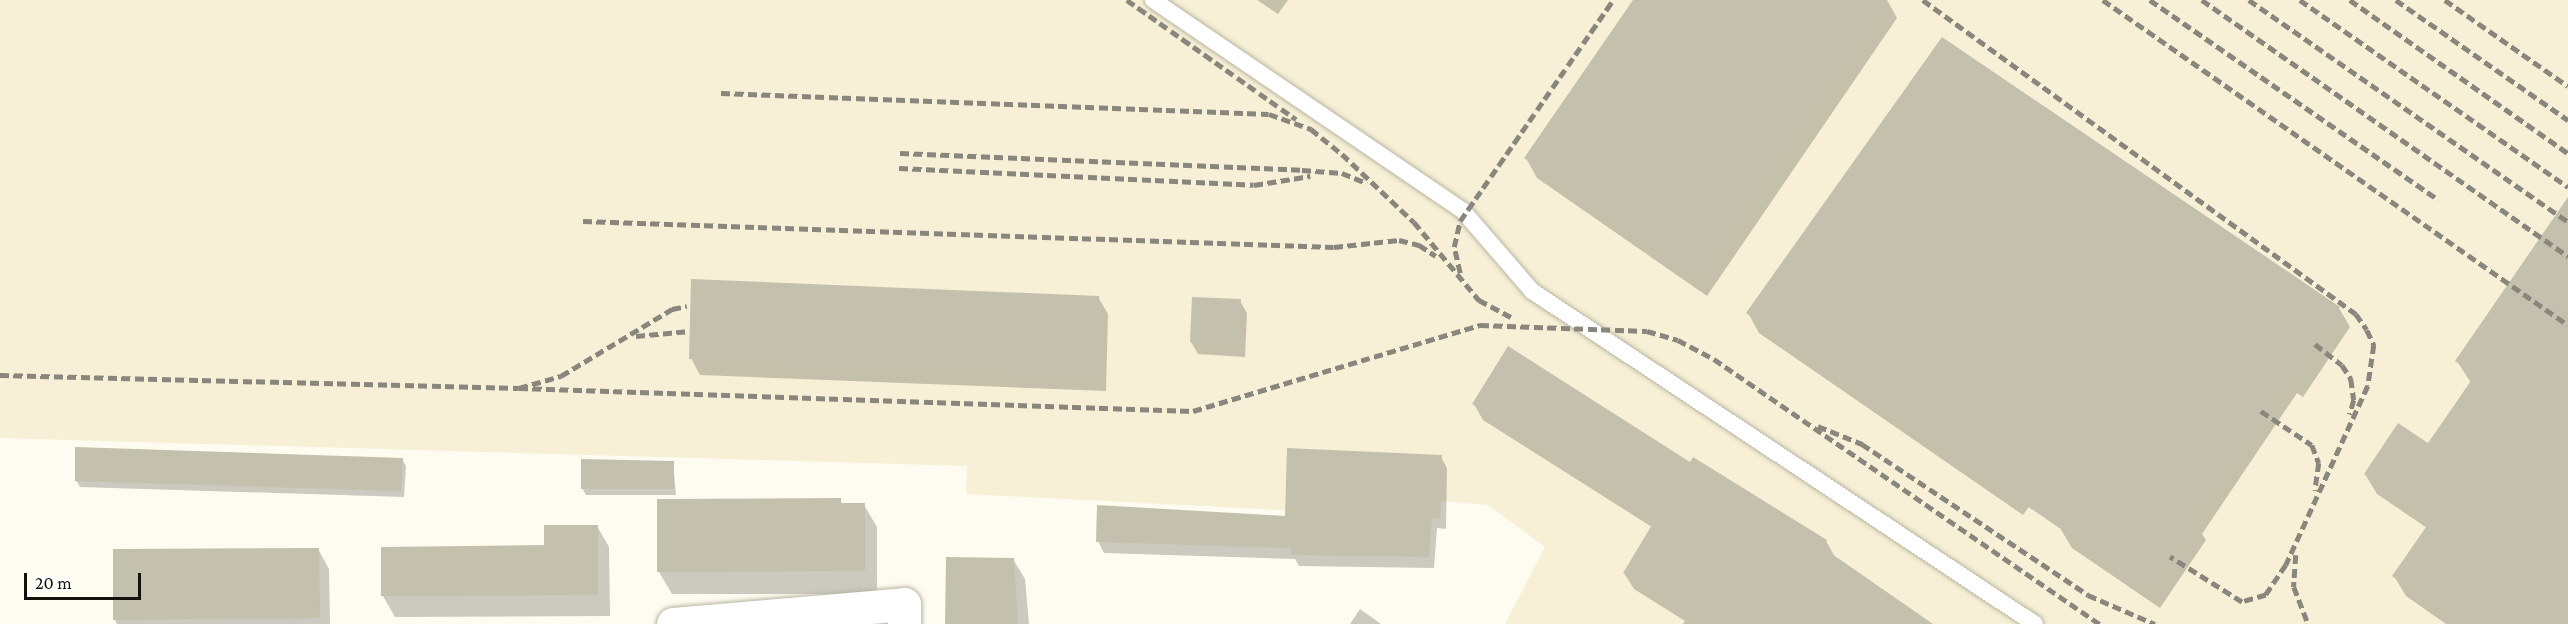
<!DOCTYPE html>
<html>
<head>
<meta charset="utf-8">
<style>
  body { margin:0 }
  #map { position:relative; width:2568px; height:624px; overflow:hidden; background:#fefcf0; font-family:"Crimson Pro",serif }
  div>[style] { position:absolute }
  .built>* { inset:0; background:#f7f0d6 }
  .shadow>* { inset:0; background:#0003 }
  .building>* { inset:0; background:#c4c0ae }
  .roads { filter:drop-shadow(0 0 2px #b9b5a3) drop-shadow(0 0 2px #b9b5a3) }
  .service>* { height:16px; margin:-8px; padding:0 8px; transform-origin:8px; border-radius:8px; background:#fff }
  .minor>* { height:33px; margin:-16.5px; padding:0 16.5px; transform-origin:16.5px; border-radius:16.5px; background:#fff }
  .rail>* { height:4.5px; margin-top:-2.25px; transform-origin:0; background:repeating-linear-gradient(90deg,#88867d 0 9px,transparent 0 13.5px) }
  span { translate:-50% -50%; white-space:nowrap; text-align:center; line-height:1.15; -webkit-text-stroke:5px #fff; paint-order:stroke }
  .scale { position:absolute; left:24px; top:573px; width:117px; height:27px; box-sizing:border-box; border:3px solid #13110b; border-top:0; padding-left:8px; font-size:18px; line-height:21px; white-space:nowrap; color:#13110b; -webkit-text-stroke:4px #fff; paint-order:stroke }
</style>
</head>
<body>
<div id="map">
  <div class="built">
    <i style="clip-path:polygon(0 0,2568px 0,2568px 624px,1505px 624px,1545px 547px,1488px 505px,1441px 501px,1440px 518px,966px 494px,967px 466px,0 438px)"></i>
  </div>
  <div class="shadow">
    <i style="clip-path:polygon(1257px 0,1288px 0,1278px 14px)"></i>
    <i style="clip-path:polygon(1635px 0,1887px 0,1897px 18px,1707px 296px,1537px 178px,1526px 158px)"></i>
    <i style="clip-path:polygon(2568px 200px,2568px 624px,2446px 624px,2406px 596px,2394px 576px,2427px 528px,2377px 494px,2365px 474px,2428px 445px,2471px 383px,2457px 361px)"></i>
    <i style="clip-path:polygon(1098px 297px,1108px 314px,1106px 391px,700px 375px,691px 358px)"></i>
    <i style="clip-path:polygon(1240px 301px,1247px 313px,1245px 357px,1198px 354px,1191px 342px)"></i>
    <i style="clip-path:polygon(2339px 308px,2350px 327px,2303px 397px,2297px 393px,2202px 534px,2206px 540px,2160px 608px,2072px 548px,2060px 528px,2070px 447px,2023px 515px,1759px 333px,1748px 313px)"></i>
    <i style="clip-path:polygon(1474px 404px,1691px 464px,1826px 541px,1835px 557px,1928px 624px,1683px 624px,1685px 621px,1634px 589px,1624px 573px,1652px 527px,1483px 420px)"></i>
    <i style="clip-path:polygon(1441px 457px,1447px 468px,1446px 529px,1437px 528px,1434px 568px,1299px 566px,1295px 559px,1104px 553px,1098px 541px,1286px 518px)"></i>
    <i style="clip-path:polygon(402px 459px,406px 466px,404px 497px,80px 487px,76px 480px)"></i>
    <i style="clip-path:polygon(673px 462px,676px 495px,586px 495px,582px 488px)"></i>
    <i style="clip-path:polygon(840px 500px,843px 505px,864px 505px,877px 527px,877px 594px,672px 594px,659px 572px)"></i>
    <i style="clip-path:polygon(597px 526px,609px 547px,610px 616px,395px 617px,383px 596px,545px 547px)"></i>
    <i style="clip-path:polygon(318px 549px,329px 569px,330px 624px,117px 624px,115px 620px)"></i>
    <i style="clip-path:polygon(1013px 559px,1025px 579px,1029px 624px,947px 624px)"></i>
    <i style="clip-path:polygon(1360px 609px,1381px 624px,1350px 624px)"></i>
  </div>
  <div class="building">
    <i style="clip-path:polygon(1633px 0,1885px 0,1695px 277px,1524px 158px)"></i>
    <i style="clip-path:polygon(1942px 37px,2340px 307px,2291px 378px,2286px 375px,2190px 516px,2195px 519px,2148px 589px,1746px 313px)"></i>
    <i style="clip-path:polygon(2568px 197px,2568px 624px,2461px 624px,2392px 576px,2431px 520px,2364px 474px,2398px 423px,2428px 443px,2475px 375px,2455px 361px)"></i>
    <i style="clip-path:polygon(691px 279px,1099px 296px,1097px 374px,689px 359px)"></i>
    <i style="clip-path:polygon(1192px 297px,1241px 299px,1239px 345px,1190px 342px)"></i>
    <i style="clip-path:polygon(1508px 346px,1690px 462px,1693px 457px,1827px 540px,1822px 547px,1933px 624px,1705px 624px,1623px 573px,1655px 520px,1472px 404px)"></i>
    <i style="clip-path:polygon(75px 447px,403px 458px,401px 491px,75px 481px)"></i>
    <i style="clip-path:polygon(1287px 448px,1442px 455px,1440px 518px,1432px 517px,1429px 557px,1291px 555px,1291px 548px,1096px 542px,1097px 505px,1285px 516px)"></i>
    <i style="clip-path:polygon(581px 459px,674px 461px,674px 489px,581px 489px)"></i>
    <i style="clip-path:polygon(841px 498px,841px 503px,865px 503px,865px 571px,657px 572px,657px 499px)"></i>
    <i style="clip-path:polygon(544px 525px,598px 525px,598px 595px,381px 596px,381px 547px,544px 545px)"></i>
    <i style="clip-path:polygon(319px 548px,320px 618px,113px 620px,113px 549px)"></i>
    <i style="clip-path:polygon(946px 557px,1014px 558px,1018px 624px,945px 624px)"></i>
  </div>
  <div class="roads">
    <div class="service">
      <i style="left:1153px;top:0;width:375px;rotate:34.2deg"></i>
      <i style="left:1463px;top:211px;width:106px;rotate:49.2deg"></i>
      <i style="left:1532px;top:291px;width:603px;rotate:33.51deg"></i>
    </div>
    <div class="minor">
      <i style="left:673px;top:624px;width:232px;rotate:-4.9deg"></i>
      <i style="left:904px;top:604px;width:20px;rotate:90deg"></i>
    </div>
  </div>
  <div class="rail">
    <i style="left:1127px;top:0;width:207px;rotate:35.2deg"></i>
    <i style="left:1923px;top:0;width:535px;rotate:35.95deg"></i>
    <i style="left:2356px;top:314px;width:19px;rotate:55deg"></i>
    <i style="left:2367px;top:330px;width:17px;rotate:65deg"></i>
    <i style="left:2374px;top:345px;width:41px;rotate:98.3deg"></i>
    <i style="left:2368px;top:386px;width:197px;rotate:114.6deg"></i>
    <i style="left:2286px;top:565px;width:36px;rotate:124deg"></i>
    <i style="left:2266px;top:595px;width:25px;rotate:164deg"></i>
    <i style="left:2242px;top:602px;width:85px;rotate:-148deg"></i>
    <i style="left:2103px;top:0;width:567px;rotate:34.95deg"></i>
    <i style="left:2150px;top:0;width:351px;rotate:34.7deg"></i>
    <i style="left:2202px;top:0;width:447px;rotate:35deg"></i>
    <i style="left:2249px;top:0;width:389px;rotate:34.8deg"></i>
    <i style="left:2300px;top:0;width:327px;rotate:34.9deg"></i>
    <i style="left:2350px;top:0;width:266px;rotate:35.1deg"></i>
    <i style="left:2396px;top:0;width:210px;rotate:34.9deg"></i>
    <i style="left:2445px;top:0;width:150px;rotate:35deg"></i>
    <i style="left:721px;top:93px;width:548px;rotate:2.19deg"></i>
    <i style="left:1269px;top:114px;width:45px;rotate:19.7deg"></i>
    <i style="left:1311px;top:129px;width:40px;rotate:39deg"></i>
    <i style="left:1342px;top:154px;width:99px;rotate:43.4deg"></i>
    <i style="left:1414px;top:222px;width:102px;rotate:50.2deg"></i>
    <i style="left:1479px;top:300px;width:40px;rotate:28deg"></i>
    <i style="left:900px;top:153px;width:402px;rotate:2.4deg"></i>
    <i style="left:1302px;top:170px;width:40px;rotate:4.3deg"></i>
    <i style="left:1342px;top:173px;width:27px;rotate:22deg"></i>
    <i style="left:899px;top:168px;width:355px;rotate:2.7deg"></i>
    <i style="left:1254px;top:185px;width:57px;rotate:-9.1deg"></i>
    <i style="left:583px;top:221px;width:751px;rotate:1.98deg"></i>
    <i style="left:1334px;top:247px;width:65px;rotate:-6.1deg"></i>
    <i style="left:1399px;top:240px;width:21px;rotate:14deg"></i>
    <i style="left:1419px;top:245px;width:20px;rotate:33deg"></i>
    <i style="left:1460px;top:273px;width:27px;rotate:-103deg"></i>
    <i style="left:1454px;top:247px;width:27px;rotate:-77deg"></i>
    <i style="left:1460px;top:221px;width:269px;rotate:-55.3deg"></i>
    <i style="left:636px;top:336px;width:54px;rotate:-5.3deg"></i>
    <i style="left:2315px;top:344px;width:34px;rotate:38deg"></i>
    <i style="left:2342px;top:365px;width:17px;rotate:57deg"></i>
    <i style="left:2351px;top:379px;width:21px;rotate:82deg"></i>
    <i style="left:2354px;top:400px;width:15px;rotate:106deg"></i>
    <i style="left:0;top:375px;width:519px;rotate:1.43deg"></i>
    <i style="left:519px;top:388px;width:44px;rotate:-15.9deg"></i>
    <i style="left:561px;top:376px;width:130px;rotate:-31.1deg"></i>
    <i style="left:672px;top:309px;width:15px;rotate:-11deg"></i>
    <i style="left:519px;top:388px;width:674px;rotate:1.95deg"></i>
    <i style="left:1193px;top:411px;width:300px;rotate:-16.7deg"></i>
    <i style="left:1480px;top:325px;width:167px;rotate:2.1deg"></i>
    <i style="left:1647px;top:331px;width:32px;rotate:16deg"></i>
    <i style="left:1678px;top:340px;width:41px;rotate:27.8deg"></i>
    <i style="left:1714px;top:359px;width:468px;rotate:34.5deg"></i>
    <i style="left:2261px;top:411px;width:61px;rotate:33.7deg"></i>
    <i style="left:2312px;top:445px;width:19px;rotate:69deg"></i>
    <i style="left:2319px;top:463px;width:28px;rotate:98deg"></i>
    <i style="left:1818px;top:426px;width:48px;rotate:22.2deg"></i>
    <i style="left:1862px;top:444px;width:272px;rotate:33.7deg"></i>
    <i style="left:2088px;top:595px;width:73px;rotate:23.4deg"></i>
    <i style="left:2296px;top:555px;width:32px;rotate:94deg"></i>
    <i style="left:2294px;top:587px;width:40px;rotate:69deg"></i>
  </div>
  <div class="scale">20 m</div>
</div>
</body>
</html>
